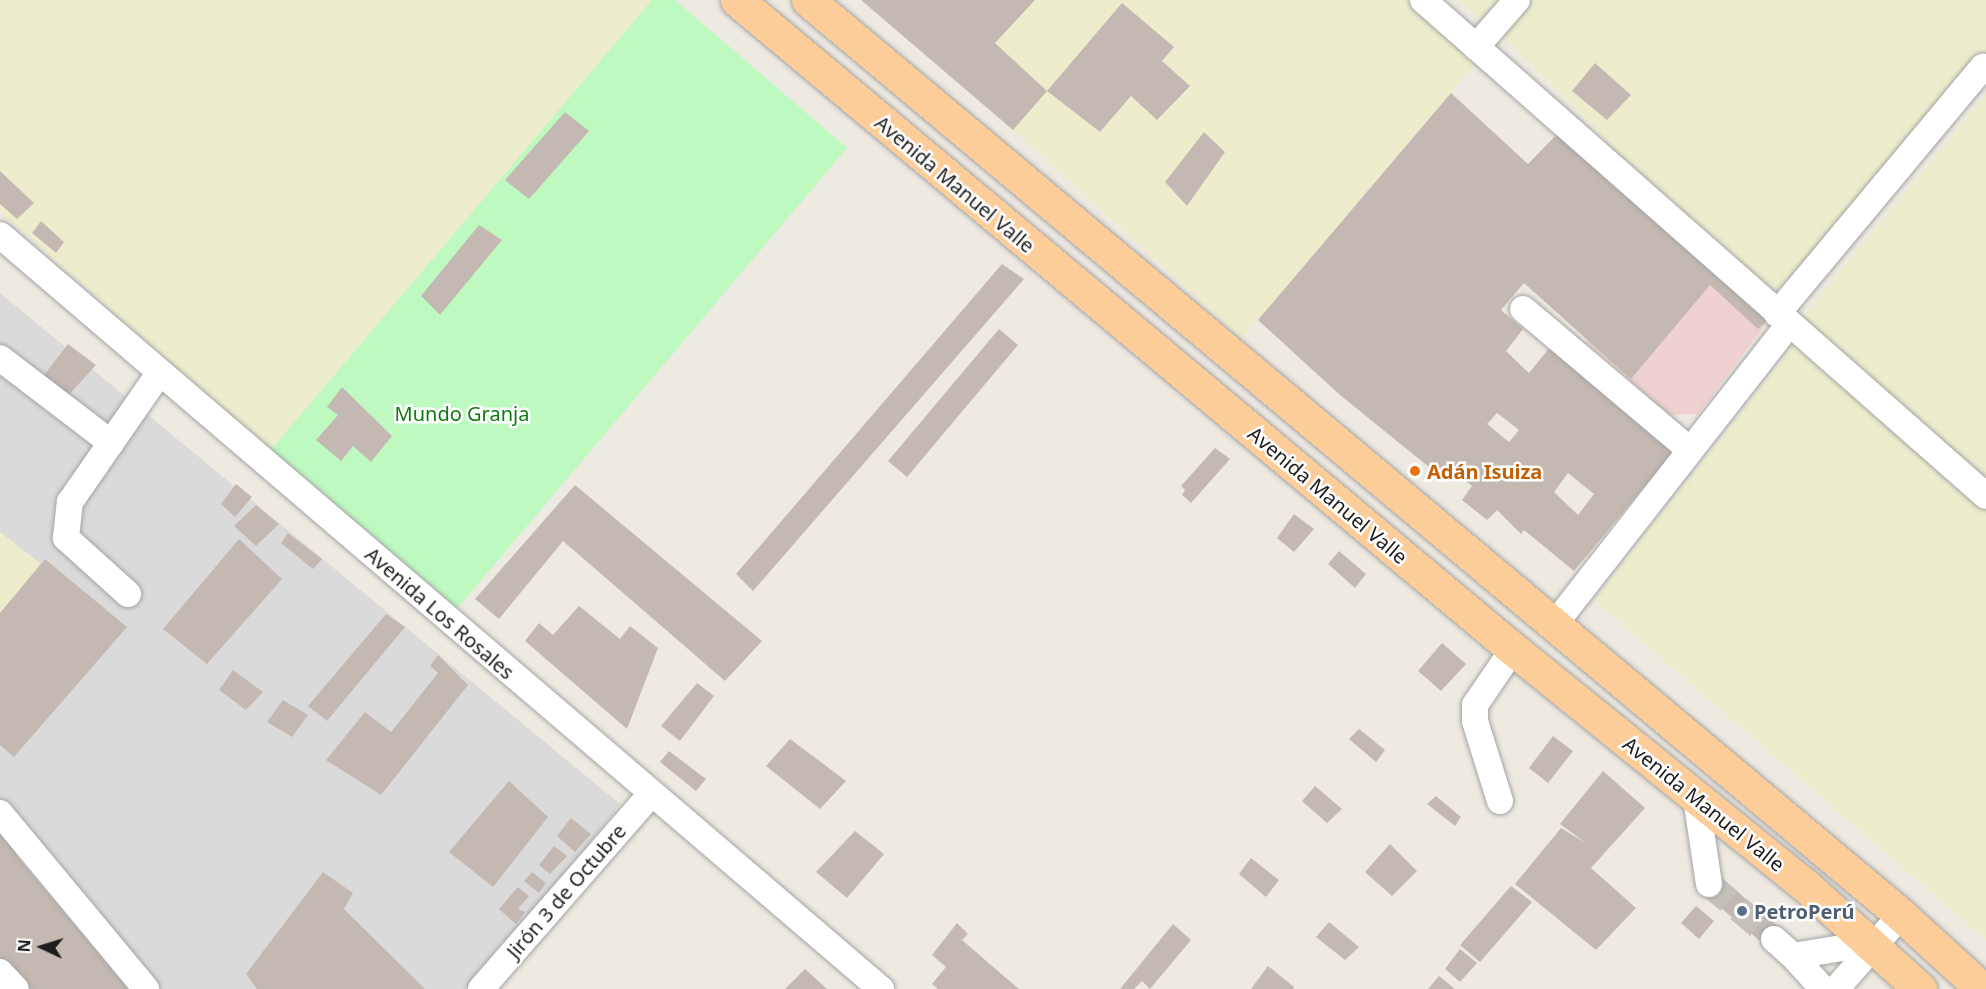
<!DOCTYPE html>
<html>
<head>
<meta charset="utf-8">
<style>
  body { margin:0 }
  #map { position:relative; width:1986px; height:989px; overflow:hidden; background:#eeeae2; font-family:"Noto Sans",sans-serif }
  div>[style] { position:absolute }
  .residential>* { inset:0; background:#dbdada }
  .commercial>* { inset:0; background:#efd1d1 }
  .farmland>* { inset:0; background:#ededcd }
  .park>* { inset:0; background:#bef9c0 }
  .building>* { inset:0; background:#c3b9b2 }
  .minor-tunnel>* { height:26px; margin-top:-13px; transform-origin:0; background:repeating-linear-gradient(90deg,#c4c1bb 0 26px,transparent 0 39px) }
  .roads { filter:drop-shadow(0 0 2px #a4a4a4) drop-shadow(0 0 2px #a4a4a4) }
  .minor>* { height:26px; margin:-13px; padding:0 13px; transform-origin:13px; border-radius:13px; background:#fff }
  .major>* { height:33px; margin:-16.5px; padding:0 16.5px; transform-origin:16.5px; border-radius:16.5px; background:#fccc99 }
  .dots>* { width:16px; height:16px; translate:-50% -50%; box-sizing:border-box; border:3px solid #fff; border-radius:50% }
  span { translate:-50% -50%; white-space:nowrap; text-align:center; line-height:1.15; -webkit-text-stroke:5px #fff; paint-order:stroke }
  .street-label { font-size:20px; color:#1d1d1d }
  .park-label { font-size:20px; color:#0b7b0e }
  .food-label { font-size:20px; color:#c56008; font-weight:700 }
  .left { translate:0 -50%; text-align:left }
  .service-label { font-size:20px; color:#4e5e75; font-weight:700 }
  .north { position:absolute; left:12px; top:917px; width:60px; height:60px; -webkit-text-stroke:4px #fff; paint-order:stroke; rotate:274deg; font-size:16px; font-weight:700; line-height:24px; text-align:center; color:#1d1d1d }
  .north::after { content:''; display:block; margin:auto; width:21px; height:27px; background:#1d1d1d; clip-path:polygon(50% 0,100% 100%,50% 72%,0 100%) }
</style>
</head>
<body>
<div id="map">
  <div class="residential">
    <i style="clip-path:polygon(0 293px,620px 804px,481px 989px,0 989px)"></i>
  </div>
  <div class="commercial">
    <i style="clip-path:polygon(1706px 260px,1770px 318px,1698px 414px,1670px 415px,1586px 342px,1636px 284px)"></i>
  </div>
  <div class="farmland">
    <i style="clip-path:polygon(0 0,652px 0,270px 451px,0 212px)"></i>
    <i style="clip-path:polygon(861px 0,1408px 0,1477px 62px,1242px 339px,1013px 130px)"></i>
    <i style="clip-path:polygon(1459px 0,1505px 0,1485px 23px)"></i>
    <i style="clip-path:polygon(1531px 0,1986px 0,1986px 54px,1980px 51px,1783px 290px,1754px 288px,1502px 35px)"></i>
    <i style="clip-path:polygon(1986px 94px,1986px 482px,1800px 320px)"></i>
    <i style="clip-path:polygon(1796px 342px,1986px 509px,1986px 940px,1594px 600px)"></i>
    <i style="clip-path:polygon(0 532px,41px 564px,0 613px)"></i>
  </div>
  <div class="park">
    <i style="clip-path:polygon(652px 0,675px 0,847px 148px,456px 610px,270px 451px)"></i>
  </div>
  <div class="building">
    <i style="clip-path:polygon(861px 0,1035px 0,995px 43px,1047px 91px,1013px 130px)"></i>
    <i style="clip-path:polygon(1122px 3px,1174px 47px,1162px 61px,1190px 86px,1157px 120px,1131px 96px,1100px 132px,1047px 91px)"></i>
    <i style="clip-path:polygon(1595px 63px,1631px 95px,1607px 120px,1572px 91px)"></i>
    <i style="clip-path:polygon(evenodd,1451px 93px,1528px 164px,1562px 129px,1770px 318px,1758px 329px,1710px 285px,1631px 379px,1524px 283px,1501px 310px,1523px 329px,1506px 351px,1529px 373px,1550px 347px,1647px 425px,1673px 452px,1574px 571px,1524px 530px,1521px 534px,1497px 510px,1487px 520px,1462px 500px,1472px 486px,1448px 467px,1440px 476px,1340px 395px,1258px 320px,1451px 93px,1497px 413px,1519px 430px,1509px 442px,1487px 424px,1497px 413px,1451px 93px,1568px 473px,1594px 494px,1578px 515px,1554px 492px,1568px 473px)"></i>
    <i style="clip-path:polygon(565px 112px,589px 131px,529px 199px,505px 180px)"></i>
    <i style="clip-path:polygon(1204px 132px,1225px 152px,1187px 206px,1165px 182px)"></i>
    <i style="clip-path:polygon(0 171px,34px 203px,17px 219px,0 204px)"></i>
    <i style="clip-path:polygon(41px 221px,64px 242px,56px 253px,32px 233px)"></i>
    <i style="clip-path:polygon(479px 225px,502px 240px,440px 315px,421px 296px)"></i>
    <i style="clip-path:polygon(1002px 264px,1024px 279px,753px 591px,736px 574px)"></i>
    <i style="clip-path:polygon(999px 329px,1018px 345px,907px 477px,888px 461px)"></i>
    <i style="clip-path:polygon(68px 344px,96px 365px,66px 398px,41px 379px)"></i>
    <i style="clip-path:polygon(342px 387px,392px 436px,371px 462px,353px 446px,341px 461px,316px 440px,338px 415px,327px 407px)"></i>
    <i style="clip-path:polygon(1215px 448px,1230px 459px,1191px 503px,1182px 495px,1185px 490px,1181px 486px)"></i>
    <i style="clip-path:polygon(236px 484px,252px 497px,235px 517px,221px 504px)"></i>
    <i style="clip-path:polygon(575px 485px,762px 641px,725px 681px,563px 541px,499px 619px,475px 599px)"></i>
    <i style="clip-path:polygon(256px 505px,279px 524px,256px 546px,234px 526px)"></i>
    <i style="clip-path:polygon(1294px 514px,1314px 529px,1294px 552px,1277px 538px)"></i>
    <i style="clip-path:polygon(288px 533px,322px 559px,313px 569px,281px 543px)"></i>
    <i style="clip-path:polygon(239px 539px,282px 579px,207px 664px,163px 629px)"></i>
    <i style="clip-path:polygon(1339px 551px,1366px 574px,1355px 588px,1328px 564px)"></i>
    <i style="clip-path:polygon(45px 559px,127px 627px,14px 757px,0 745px,0 613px)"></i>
    <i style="clip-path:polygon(579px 606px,620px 639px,630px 626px,658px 648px,627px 729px,525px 641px,539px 623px,553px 635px)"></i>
    <i style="clip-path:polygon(386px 614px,405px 627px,327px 721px,308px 706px)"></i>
    <i style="clip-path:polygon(1442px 643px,1466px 664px,1441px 691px,1418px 671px)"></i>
    <i style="clip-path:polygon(438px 655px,468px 685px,381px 795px,326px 760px,365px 712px,391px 732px,438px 673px,430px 666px)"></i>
    <i style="clip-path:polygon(233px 670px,263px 692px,246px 710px,219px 690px)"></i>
    <i style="clip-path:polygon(697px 683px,714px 696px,680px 741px,661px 726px)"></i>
    <i style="clip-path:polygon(283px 700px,308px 715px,292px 737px,267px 722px)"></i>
    <i style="clip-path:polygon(1359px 729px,1385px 750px,1376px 762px,1349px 739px)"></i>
    <i style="clip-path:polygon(1553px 736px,1573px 751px,1548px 783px,1529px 768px)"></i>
    <i style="clip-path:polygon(790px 739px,846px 781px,820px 809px,766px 766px)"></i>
    <i style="clip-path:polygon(669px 751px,706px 779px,696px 791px,660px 762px)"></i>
    <i style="clip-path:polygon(1603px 771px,1645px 808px,1591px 868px,1636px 908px,1596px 950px,1515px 884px,1561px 828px,1586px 843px,1560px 824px)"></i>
    <i style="clip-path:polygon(509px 781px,548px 817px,493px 887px,449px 852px)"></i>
    <i style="clip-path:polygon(1315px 786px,1342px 809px,1327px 823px,1302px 801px)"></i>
    <i style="clip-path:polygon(1436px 796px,1461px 817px,1455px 826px,1427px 804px)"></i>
    <i style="clip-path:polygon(571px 818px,591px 834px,575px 852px,557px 836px)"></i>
    <i style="clip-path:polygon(0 820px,23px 846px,15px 854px,128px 989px,30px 989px,0 960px)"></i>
    <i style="clip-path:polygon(855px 831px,884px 854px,847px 898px,816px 872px)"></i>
    <i style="clip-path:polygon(1390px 844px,1417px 871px,1392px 896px,1365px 872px)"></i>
    <i style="clip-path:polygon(554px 846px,567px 856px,550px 874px,539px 865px)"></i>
    <i style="clip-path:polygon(1251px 858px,1279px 880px,1266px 897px,1239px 874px)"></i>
    <i style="clip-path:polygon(323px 872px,353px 893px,344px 909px,425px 989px,257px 989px,246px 974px)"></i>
    <i style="clip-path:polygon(532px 872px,546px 883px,539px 893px,524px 881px)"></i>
    <i style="clip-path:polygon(1717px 874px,1782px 930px,1767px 947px,1702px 892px)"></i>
    <i style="clip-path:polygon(1511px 886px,1532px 902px,1480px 962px,1460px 945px)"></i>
    <i style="clip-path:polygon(518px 887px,529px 896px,518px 909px,525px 912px,516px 924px,499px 909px)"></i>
    <i style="clip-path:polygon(1696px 906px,1714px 921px,1699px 939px,1681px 923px)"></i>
    <i style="clip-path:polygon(1329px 922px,1359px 947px,1345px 960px,1316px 937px)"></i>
    <i style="clip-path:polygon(957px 923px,968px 934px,962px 940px,1019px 989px,938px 989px,932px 984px,946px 967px,932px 955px)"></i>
    <i style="clip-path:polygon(1173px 924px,1191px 940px,1150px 989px,1142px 981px,1134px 989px,1120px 989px)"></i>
    <i style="clip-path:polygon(1460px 949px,1477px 963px,1460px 982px,1445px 969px)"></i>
    <i style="clip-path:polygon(1268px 966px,1294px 987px,1293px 989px,1251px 989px)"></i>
    <i style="clip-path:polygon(805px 969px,827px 989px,785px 989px)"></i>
    <i style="clip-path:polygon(1439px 976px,1455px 989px,1428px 989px)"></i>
  </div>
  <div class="minor-tunnel">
    <i style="left:1709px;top:884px;width:85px;rotate:40.2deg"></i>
  </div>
  <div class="roads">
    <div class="minor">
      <i style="left:1423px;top:0;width:750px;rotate:41.38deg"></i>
      <i style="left:1476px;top:47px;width:62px;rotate:-48.9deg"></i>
      <i style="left:0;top:235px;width:1160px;rotate:40.56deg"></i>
      <i style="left:1523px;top:309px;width:219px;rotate:40.2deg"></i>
      <i style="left:1777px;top:314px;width:322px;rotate:-50.2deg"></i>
      <i style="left:0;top:358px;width:140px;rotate:37.4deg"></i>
      <i style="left:128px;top:594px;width:84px;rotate:-137.9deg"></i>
      <i style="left:66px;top:538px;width:36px;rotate:-84deg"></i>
      <i style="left:70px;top:502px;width:158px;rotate:-55.3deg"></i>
      <i style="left:1554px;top:625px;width:382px;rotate:-52deg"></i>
      <i style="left:1696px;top:798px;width:87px;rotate:81.4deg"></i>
      <i style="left:1500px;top:801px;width:84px;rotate:-107.4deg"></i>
      <i style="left:1475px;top:721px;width:16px;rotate:-90deg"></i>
      <i style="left:1475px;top:705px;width:68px;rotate:-55.8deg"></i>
      <i style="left:0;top:813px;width:229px;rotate:50.3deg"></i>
      <i style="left:1774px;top:939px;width:25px;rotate:42deg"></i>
      <i style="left:1793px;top:956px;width:80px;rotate:-9.3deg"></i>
      <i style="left:1793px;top:956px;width:45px;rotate:47.7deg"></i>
      <i style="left:0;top:972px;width:23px;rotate:47deg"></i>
      <i style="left:481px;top:989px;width:259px;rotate:-48.9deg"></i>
      <i style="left:1836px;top:989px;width:98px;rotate:-48.7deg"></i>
    </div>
    <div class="major">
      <i style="left:737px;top:0;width:1012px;rotate:39.91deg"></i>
      <i style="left:1513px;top:649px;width:377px;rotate:39deg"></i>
      <i style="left:1806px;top:886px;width:154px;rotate:42.1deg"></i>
      <i style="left:808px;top:0;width:1425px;rotate:39.93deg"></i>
      <i style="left:1901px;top:915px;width:110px;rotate:42.4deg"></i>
    </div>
  </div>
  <div class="dots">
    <i style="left:1415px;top:471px;background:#e8710a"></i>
    <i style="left:1742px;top:911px;background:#5c6f8a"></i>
  </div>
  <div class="street-label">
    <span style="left:955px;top:184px;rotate:40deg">Avenida Manuel Valle</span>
    <span style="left:1328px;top:495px;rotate:40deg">Avenida Manuel Valle</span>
    <span style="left:440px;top:613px;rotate:41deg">Avenida Los Rosales</span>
    <span style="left:1704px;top:804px;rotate:39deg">Avenida Manuel Valle</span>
    <span style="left:566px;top:891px;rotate:-49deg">Jirón 3 de Octubre</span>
  </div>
  <div class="park-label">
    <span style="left:462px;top:413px">Mundo Granja</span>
  </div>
  <div class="food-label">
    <span class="left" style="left:1427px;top:471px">Adán Isuiza</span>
  </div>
  <div class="service-label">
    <span class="left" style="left:1754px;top:911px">PetroPerú</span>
  </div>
  <div class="north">N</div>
</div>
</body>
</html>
